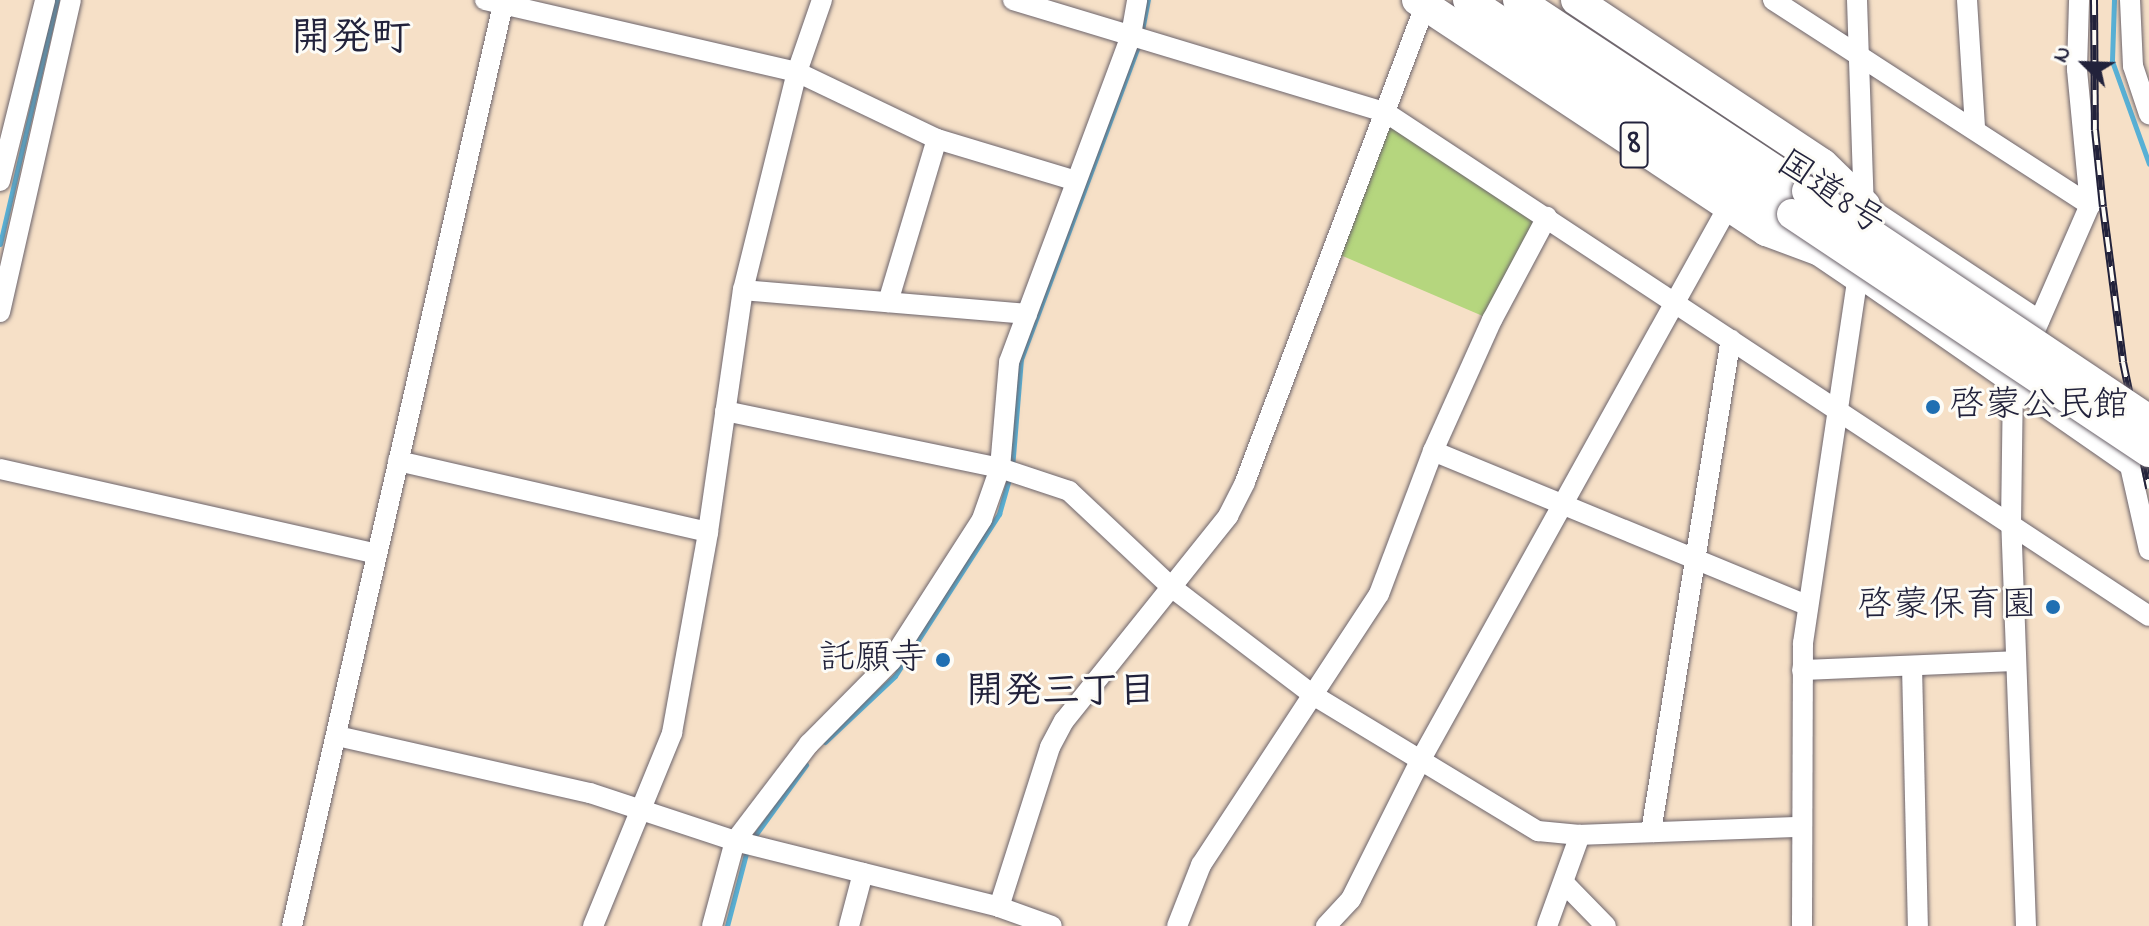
<!DOCTYPE html>
<html>
<head>
<meta charset="utf-8">
<style>
  body { margin:0 }
  #map { position:relative; width:2149px; height:926px; overflow:hidden; background:#f6e0c7; font-family:"Indie Flower","Klee One",sans-serif }
  div>[style] { position:absolute }
  .green>* { inset:0; background:#b5d67e }
  .stream>* { height:5px; margin:-2.5px; padding:0 2.5px; transform-origin:2.5px; border-radius:2.5px; background:#58b0d5 }
  .roads { filter:drop-shadow(0 0 2px #6c646c) drop-shadow(0 0 2px #6c646c) }
  .minor>* { height:20px; margin:-10px; padding:0 10px; transform-origin:10px; border-radius:10px; background:#fff }
  .highway>* { height:30px; margin:-15px; padding:0 15px; transform-origin:15px; border-radius:15px; background:#fff }
  .rail>* { height:8px; margin-top:-4px; transform-origin:0; background:repeating-linear-gradient(90deg,#fdfcf7 0 15px,#22223b 0 30px); box-sizing:border-box; border-block:2px solid #22223b }
  .bridges { filter:drop-shadow(0 0 2px #6c646c) drop-shadow(0 0 2px #6c646c) }
  .highway-bridge>* { height:30px; margin:-15px; padding:0 15px; transform-origin:15px; border-radius:15px; background:#fff }
  .dots>* { width:22px; height:22px; translate:-50% -50%; box-sizing:border-box; border:4px solid #fdfcf7; border-radius:50% }
  span { translate:-50% -50%; white-space:nowrap; text-align:center; line-height:1.15; -webkit-text-stroke:6px #fdfcf7; paint-order:stroke }
  .shield-label span { padding:2px 6px; background:#fdfcf7; border:2px solid; border-radius:6px; -webkit-text-stroke-width:0 }
  .shield-label { font-size:34px; color:#22223b; font-weight:700 }
  .street-label { font-size:36px; color:#22223b }
  .poi-label { font-size:36px; color:#22223b }
  .left { translate:0 -50%; text-align:left }
  .right { translate:-100% -50%; text-align:right }
  .neighbourhood-label { font-size:38px; color:#22223b; font-weight:700 }
  .quarter-label { font-size:40px; color:#22223b; font-weight:700 }
  .north { position:absolute; left:2045px; top:24px; width:80px; height:80px; -webkit-text-stroke:6px #fdfcf7; paint-order:stroke; rotate:293deg; font-size:22px; font-weight:700; line-height:32px; text-align:center; color:#22223b }
  .north::after { content:''; display:block; margin:auto; width:28px; height:36px; background:#22223b; clip-path:polygon(50% 0,100% 100%,50% 72%,0 100%) }
</style>
</head>
<body>
<div id="map">
  <div class="green">
    <i style="clip-path:polygon(1382px 117px,1547px 217px,1492px 320px,1331px 251px)"></i>
  </div>
  <div class="stream">
    <i style="left:2114px;top:0;width:61px;rotate:91.9deg"></i>
    <i style="left:2112px;top:61px;width:109px;rotate:70.2deg"></i>
    <i style="left:1142px;top:30px;width:31px;rotate:-79deg"></i>
    <i style="left:0;top:244px;width:251px;rotate:-76.9deg"></i>
    <i style="left:1012px;top:468px;width:109px;rotate:-85.3deg"></i>
    <i style="left:1021px;top:359px;width:336px;rotate:-69.5deg"></i>
    <i style="left:825px;top:742px;width:96px;rotate:-43.3deg"></i>
    <i style="left:895px;top:676px;width:193px;rotate:-57.3deg"></i>
    <i style="left:999px;top:514px;width:37px;rotate:-74deg"></i>
    <i style="left:751px;top:841px;width:94px;rotate:-54.1deg"></i>
    <i style="left:727px;top:926px;width:79px;rotate:-75.3deg"></i>
  </div>
  <div class="roads">
    <div class="minor">
      <i style="left:485px;top:0;width:320px;rotate:13deg"></i>
      <i style="left:797px;top:72px;width:155px;rotate:25.6deg"></i>
      <i style="left:937px;top:139px;width:145px;rotate:16.8deg"></i>
      <i style="left:1013px;top:0;width:388px;rotate:16.8deg"></i>
      <i style="left:1385px;top:112px;width:915px;rotate:33.41deg"></i>
      <i style="left:1773px;top:0;width:378px;rotate:32.9deg"></i>
      <i style="left:1857px;top:0;width:208px;rotate:88.1deg"></i>
      <i style="left:1967px;top:0;width:128px;rotate:86.4deg"></i>
      <i style="left:2130px;top:0;width:66px;rotate:87.4deg"></i>
      <i style="left:2133px;top:66px;width:51px;rotate:71.6deg"></i>
      <i style="left:0;top:181px;width:187px;rotate:-76deg"></i>
      <i style="left:1865px;top:205px;width:209px;rotate:33.5deg"></i>
      <i style="left:1858px;top:277px;width:331px;rotate:34.8deg"></i>
      <i style="left:2130px;top:466px;width:86px;rotate:77.3deg"></i>
      <i style="left:743px;top:290px;width:285px;rotate:4.8deg"></i>
      <i style="left:888px;top:302px;width:170px;rotate:-73.3deg"></i>
      <i style="left:0;top:312px;width:320px;rotate:-77.2deg"></i>
      <i style="left:725px;top:411px;width:281px;rotate:11.7deg"></i>
      <i style="left:1000px;top:468px;width:73px;rotate:18.4deg"></i>
      <i style="left:1069px;top:491px;width:139px;rotate:43.2deg"></i>
      <i style="left:1170px;top:586px;width:180px;rotate:37.3deg"></i>
      <i style="left:1313px;top:695px;width:263px;rotate:31.2deg"></i>
      <i style="left:1538px;top:831px;width:42px;rotate:5.4deg"></i>
      <i style="left:1580px;top:835px;width:219px;rotate:-2.1deg"></i>
      <i style="left:1433px;top:451px;width:404px;rotate:22.4deg"></i>
      <i style="left:398px;top:461px;width:318px;rotate:12.9deg"></i>
      <i style="left:0;top:469px;width:385px;rotate:12.7deg"></i>
      <i style="left:1912px;top:666px;width:260px;rotate:88.7deg"></i>
      <i style="left:1802px;top:670px;width:214px;rotate:-2.4deg"></i>
      <i style="left:337px;top:736px;width:259px;rotate:12.7deg"></i>
      <i style="left:590px;top:793px;width:153px;rotate:18.3deg"></i>
      <i style="left:735px;top:841px;width:272px;rotate:14deg"></i>
      <i style="left:999px;top:907px;width:56px;rotate:19.7deg"></i>
      <i style="left:1651px;top:832px;width:499px;rotate:-80.8deg"></i>
      <i style="left:1564px;top:883px;width:60px;rotate:45.7deg"></i>
      <i style="left:999px;top:907px;width:168px;rotate:-72.3deg"></i>
      <i style="left:1050px;top:747px;width:30px;rotate:-62deg"></i>
      <i style="left:1064px;top:721px;width:263px;rotate:-51.3deg"></i>
      <i style="left:1228px;top:516px;width:38px;rotate:-63deg"></i>
      <i style="left:1245px;top:482px;width:509px;rotate:-69.29deg"></i>
      <i style="left:292px;top:926px;width:950px;rotate:-77.1deg"></i>
      <i style="left:593px;top:926px;width:209px;rotate:-67.7deg"></i>
      <i style="left:672px;top:733px;width:204px;rotate:-79.8deg"></i>
      <i style="left:708px;top:532px;width:245px;rotate:-81.8deg"></i>
      <i style="left:743px;top:290px;width:225px;rotate:-76.1deg"></i>
      <i style="left:797px;top:72px;width:76px;rotate:-70.9deg"></i>
      <i style="left:712px;top:926px;width:88px;rotate:-74.9deg"></i>
      <i style="left:735px;top:841px;width:122px;rotate:-52.7deg"></i>
      <i style="left:809px;top:744px;width:117px;rotate:-45.3deg"></i>
      <i style="left:891px;top:661px;width:169px;rotate:-57.3deg"></i>
      <i style="left:982px;top:519px;width:54px;rotate:-70.6deg"></i>
      <i style="left:1000px;top:468px;width:106px;rotate:-85.1deg"></i>
      <i style="left:1009px;top:362px;width:349px;rotate:-69.5deg"></i>
      <i style="left:1131px;top:35px;width:36px;rotate:-80deg"></i>
      <i style="left:849px;top:926px;width:55px;rotate:-75.2deg"></i>
      <i style="left:1177px;top:926px;width:66px;rotate:-68.5deg"></i>
      <i style="left:1201px;top:865px;width:324px;rotate:-56.7deg"></i>
      <i style="left:1379px;top:594px;width:153px;rotate:-69.3deg"></i>
      <i style="left:1433px;top:451px;width:144px;rotate:-65.8deg"></i>
      <i style="left:1492px;top:320px;width:117px;rotate:-61.9deg"></i>
      <i style="left:1326px;top:926px;width:37px;rotate:-47deg"></i>
      <i style="left:1351px;top:899px;width:154px;rotate:-63.4deg"></i>
      <i style="left:1420px;top:761px;width:634px;rotate:-60.93deg"></i>
      <i style="left:1547px;top:926px;width:97px;rotate:-70.1deg"></i>
      <i style="left:1802px;top:926px;width:283px;rotate:-89.8deg"></i>
      <i style="left:1803px;top:643px;width:379px;rotate:-81.5deg"></i>
      <i style="left:2026px;top:926px;width:402px;rotate:-92.1deg"></i>
      <i style="left:2011px;top:524px;width:143px;rotate:-89.2deg"></i>
      <i style="left:2013px;top:381px;width:192px;rotate:-66.4deg"></i>
      <i style="left:2090px;top:205px;width:137px;rotate:-95.5deg"></i>
      <i style="left:2077px;top:69px;width:69px;rotate:-88.3deg"></i>
    </div>
    <div class="highway">
      <i style="left:1417px;top:0;width:419px;rotate:33.5deg"></i>
      <i style="left:1766px;top:231px;width:58px;rotate:20.3deg"></i>
      <i style="left:1820px;top:251px;width:46px;rotate:34.4deg"></i>
      <i style="left:1468px;top:0;width:388px;rotate:33.4deg"></i>
      <i style="left:1518px;top:0;width:346px;rotate:33.5deg"></i>
      <i style="left:1576px;top:0;width:296px;rotate:33.6deg"></i>
      <i style="left:1823px;top:164px;width:59px;rotate:44.3deg"></i>
    </div>
  </div>
  <div class="rail">
    <i style="left:2094px;top:0;width:130px;rotate:89.6deg"></i>
    <i style="left:2095px;top:130px;width:77px;rotate:84.1deg"></i>
    <i style="left:2103px;top:207px;width:156px;rotate:82.6deg"></i>
    <i style="left:2123px;top:362px;width:129px;rotate:78.3deg"></i>
  </div>
  <div class="bridges">
    <div class="highway-bridge">
      <i style="left:1807px;top:191px;width:412px;rotate:33.8deg"></i>
      <i style="left:1792px;top:214px;width:429px;rotate:33.7deg"></i>
    </div>
  </div>
  <div class="dots">
    <i style="left:1933px;top:407px;background:#1f6fb2"></i>
    <i style="left:2053px;top:607px;background:#1f6fb2"></i>
    <i style="left:943px;top:660px;background:#1f6fb2"></i>
  </div>
  <div class="shield-label">
    <span style="left:1634px;top:145px">8</span>
  </div>
  <div class="street-label">
    <span style="left:1830px;top:194px;rotate:34deg">国道8号</span>
  </div>
  <div class="poi-label">
    <span class="left" style="left:1949px;top:407px">啓蒙公民館</span>
    <span class="right" style="left:2037px;top:607px">啓蒙保育園</span>
    <span class="right" style="left:927px;top:660px">託願寺</span>
  </div>
  <div class="neighbourhood-label">
    <span style="left:1061px;top:694px">開発三丁目</span>
  </div>
  <div class="quarter-label">
    <span style="left:351px;top:40px">開発町</span>
  </div>
  <div class="north">N</div>
</div>
</body>
</html>
